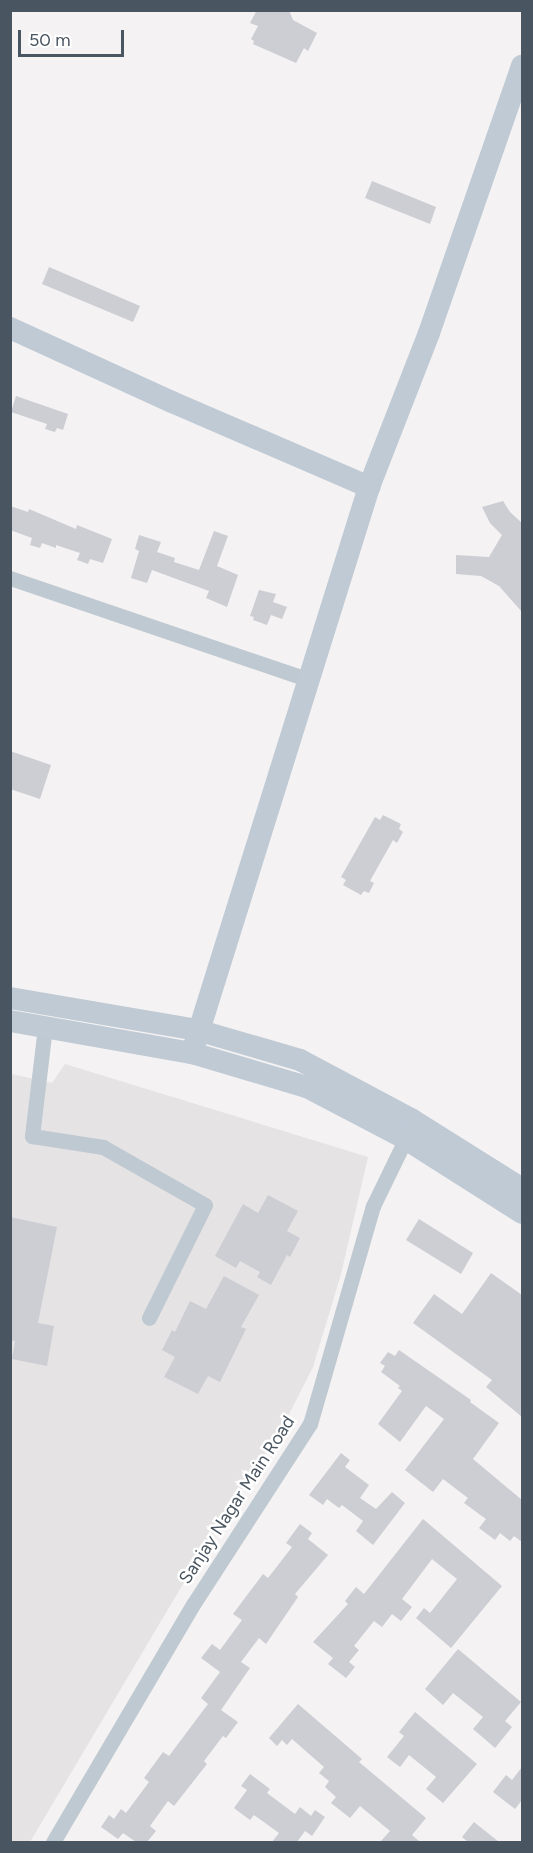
<!DOCTYPE html>
<html>
<head>
<meta charset="utf-8">
<style>
  body { margin:0 }
  #map { position:relative; width:533px; height:1853px; overflow:hidden; background:#f4f2f2; font-family:Figtree,sans-serif }
  div>[style] { position:absolute }
  .education>* { inset:0; background:#e5e3e4 }
  .building>* { inset:0; background:#ccced4 }
  .street>* { height:15px; margin:-7.5px; padding:0 7.5px; transform-origin:7.5px; border-radius:7.5px; background:#bfc9d1 }
  .secondary>* { height:22px; margin:-11px; padding:0 11px; transform-origin:11px; border-radius:11px; background:#bfcad5 }
  span { translate:-50% -50%; white-space:nowrap; text-align:center; line-height:1.15; -webkit-text-stroke:5px #fff; paint-order:stroke }
  .street-label { font-size:18px; color:#495560 }
  .frame { position:absolute; inset:0; border:12px solid #495560; pointer-events:none }
  .scale { position:absolute; left:18px; top:30px; width:106px; height:27px; box-sizing:border-box; border:3px solid #495560; border-top:0; padding-left:8px; font-size:18px; line-height:21px; white-space:nowrap; color:#495560; -webkit-text-stroke:4px #fff; paint-order:stroke }
</style>
</head>
<body>
<div id="map">
  <div class="education">
    <i style="clip-path:polygon(10px 1058px,12px 1074px,52px 1083px,65px 1064px,368px 1157px,341px 1274px,313px 1367px,284px 1424px,202px 1552px,30px 1842px,10px 1842px)"></i>
  </div>
  <div class="building">
    <i style="clip-path:polygon(257px 10px,289px 10px,293px 20px,317px 33px,308px 51px,304px 48px,296px 63px,253px 44px,254px 41px,251px 39px,258px 26px,250px 23px)"></i>
    <i style="clip-path:polygon(372px 181px,436px 207px,430px 224px,365px 198px)"></i>
    <i style="clip-path:polygon(49px 267px,140px 306px,133px 322px,42px 284px)"></i>
    <i style="clip-path:polygon(16px 396px,68px 414px,63px 430px,57px 428px,55px 432px,45px 429px,47px 424px,11px 412px)"></i>
    <i style="clip-path:polygon(503px 501px,510px 512px,522px 523px,522px 612px,499px 586px,481px 576px,456px 574px,456px 555px,489px 557px,502px 535px,490px 523px,482px 507px)"></i>
    <i style="clip-path:polygon(10px 506px,28px 512px,29px 509px,76px 529px,77px 525px,112px 539px,103px 563px,90px 559px,88px 564px,77px 560px,80px 553px,56px 545px,56px 548px,42px 543px,40px 548px,30px 545px,32px 538px,10px 530px)"></i>
    <i style="clip-path:polygon(214px 531px,228px 536px,217px 566px,238px 575px,227px 607px,206px 598px,209px 591px,152px 570px,147px 583px,131px 578px,139px 551px,135px 549px,139px 535px,161px 542px,157px 552px,175px 558px,174px 562px,199px 570px)"></i>
    <i style="clip-path:polygon(259px 590px,276px 594px,273px 602px,287px 607px,282px 619px,271px 615px,267px 625px,253px 620px,254px 617px,250px 616px)"></i>
    <i style="clip-path:polygon(10px 751px,51px 765px,40px 799px,10px 789px)"></i>
    <i style="clip-path:polygon(383px 815px,401px 824px,399px 829px,403px 832px,397px 843px,393px 840px,370px 881px,374px 883px,369px 893px,364px 891px,361px 895px,343px 885px,346px 880px,341px 877px,375px 817px,380px 820px)"></i>
    <i style="clip-path:polygon(268px 1195px,298px 1211px,287px 1231px,300px 1238px,290px 1257px,287px 1255px,271px 1285px,257px 1277px,260px 1272px,240px 1261px,236px 1268px,215px 1256px,243px 1204px,258px 1213px)"></i>
    <i style="clip-path:polygon(10px 1217px,57px 1227px,38px 1323px,54px 1326px,47px 1366px,12px 1359px,15px 1341px,10px 1340px)"></i>
    <i style="clip-path:polygon(419px 1219px,473px 1253px,461px 1274px,406px 1240px)"></i>
    <i style="clip-path:polygon(491px 1273px,522px 1295px,522px 1417px,486px 1387px,492px 1380px,413px 1323px,434px 1294px,462px 1314px)"></i>
    <i style="clip-path:polygon(224px 1276px,259px 1295px,241px 1327px,246px 1329px,220px 1382px,208px 1376px,198px 1394px,164px 1377px,175px 1357px,162px 1350px,172px 1330px,175px 1332px,190px 1301px,206px 1309px)"></i>
    <i style="clip-path:polygon(399px 1350px,471px 1400px,470px 1402px,499px 1423px,473px 1459px,522px 1500px,522px 1542px,514px 1536px,510px 1541px,500px 1533px,495px 1540px,479px 1528px,486px 1519px,464px 1503px,468px 1498px,443px 1479px,433px 1492px,405px 1470px,444px 1419px,426px 1406px,400px 1442px,378px 1424px,402px 1391px,398px 1388px,400px 1386px,381px 1372px,385px 1366px,380px 1363px,388px 1352px,395px 1356px)"></i>
    <i style="clip-path:polygon(341px 1453px,350px 1460px,345px 1467px,369px 1485px,360px 1498px,376px 1509px,392px 1492px,405px 1503px,373px 1545px,356px 1531px,363px 1521px,342px 1505px,339px 1508px,327px 1499px,323px 1505px,309px 1495px)"></i>
    <i style="clip-path:polygon(423px 1519px,502px 1586px,451px 1648px,416px 1618px,424px 1608px,430px 1613px,457px 1579px,432px 1559px,402px 1599px,412px 1607px,401px 1621px,392px 1614px,382px 1627px,374px 1621px,354px 1646px,359px 1650px,349px 1662px,355px 1667px,346px 1678px,328px 1664px,333px 1658px,313px 1642px,348px 1604px,345px 1601px,356px 1587px,364px 1594px)"></i>
    <i style="clip-path:polygon(300px 1524px,312px 1533px,308px 1539px,328px 1555px,295px 1594px,298px 1597px,266px 1644px,259px 1638px,241px 1662px,250px 1668px,221px 1710px,238px 1722px,226px 1738px,223px 1736px,204px 1761px,207px 1764px,174px 1806px,168px 1801px,150px 1826px,156px 1831px,147px 1842px,136px 1842px,123px 1833px,118px 1839px,101px 1827px,109px 1815px,114px 1819px,121px 1809px,126px 1813px,149px 1782px,144px 1778px,163px 1752px,169px 1756px,208px 1704px,201px 1698px,220px 1672px,201px 1658px,212px 1644px,220px 1650px,242px 1620px,233px 1614px,263px 1574px,268px 1578px,292px 1547px,286px 1543px)"></i>
    <i style="clip-path:polygon(458px 1649px,521px 1702px,505px 1721px,512px 1727px,495px 1748px,473px 1729px,483px 1717px,453px 1693px,443px 1705px,425px 1689px)"></i>
    <i style="clip-path:polygon(298px 1704px,362px 1759px,359px 1762px,426px 1818px,412px 1835px,420px 1842px,380px 1842px,390px 1831px,360px 1806px,350px 1818px,331px 1803px,336px 1797px,325px 1787px,329px 1781px,319px 1773px,324px 1767px,292px 1739px,287px 1745px,282px 1740px,277px 1746px,269px 1738px)"></i>
    <i style="clip-path:polygon(415px 1712px,477px 1764px,443px 1803px,426px 1789px,436px 1777px,409px 1755px,400px 1767px,387px 1757px,404px 1736px,399px 1732px)"></i>
    <i style="clip-path:polygon(522px 1767px,522px 1800px,515px 1809px,493px 1792px,506px 1775px,512px 1780px)"></i>
    <i style="clip-path:polygon(250px 1774px,270px 1789px,267px 1793px,295px 1814px,300px 1807px,311px 1816px,315px 1810px,325px 1817px,312px 1836px,305px 1831px,297px 1842px,272px 1842px,279px 1833px,254px 1815px,250px 1820px,234px 1808px,247px 1790px,241px 1786px)"></i>
    <i style="clip-path:polygon(474px 1822px,499px 1842px,468px 1842px,462px 1837px)"></i>
  </div>
  <div class="street">
    <i style="left:10px;top:578px;width:317px;rotate:18.8deg"></i>
    <i style="left:45px;top:1027px;width:110px;rotate:96.8deg"></i>
    <i style="left:32px;top:1136px;width:72px;rotate:8.8deg"></i>
    <i style="left:103px;top:1147px;width:117px;rotate:29.6deg"></i>
    <i style="left:205px;top:1205px;width:126px;rotate:116.4deg"></i>
    <i style="left:53px;top:1842px;width:277px;rotate:-59.5deg"></i>
    <i style="left:194px;top:1603px;width:213px;rotate:-57.1deg"></i>
    <i style="left:310px;top:1424px;width:227px;rotate:-73.9deg"></i>
    <i style="left:373px;top:1206px;width:82px;rotate:-64.1deg"></i>
  </div>
  <div class="secondary">
    <i style="left:10px;top:328px;width:178px;rotate:24.6deg"></i>
    <i style="left:172px;top:402px;width:215px;rotate:23.3deg"></i>
    <i style="left:10px;top:998px;width:190px;rotate:9.7deg"></i>
    <i style="left:197px;top:1030px;width:107px;rotate:16.2deg"></i>
    <i style="left:300px;top:1060px;width:126px;rotate:28deg"></i>
    <i style="left:411px;top:1119px;width:131px;rotate:32.2deg"></i>
    <i style="left:10px;top:1021px;width:185px;rotate:10deg"></i>
    <i style="left:192px;top:1053px;width:120px;rotate:16.5deg"></i>
    <i style="left:307px;top:1087px;width:110px;rotate:27.7deg"></i>
    <i style="left:404px;top:1138px;width:140px;rotate:32.4deg"></i>
    <i style="left:192px;top:1053px;width:593px;rotate:-72.63deg"></i>
    <i style="left:369px;top:487px;width:165px;rotate:-68.7deg"></i>
    <i style="left:429px;top:333px;width:283px;rotate:-70.8deg"></i>
  </div>
  <div class="street-label">
    <span style="left:237px;top:1500px;rotate:-57deg">Sanjay Nagar Main Road</span>
  </div>
  <div class="frame"></div>
  <div class="scale">50 m</div>
</div>
</body>
</html>
